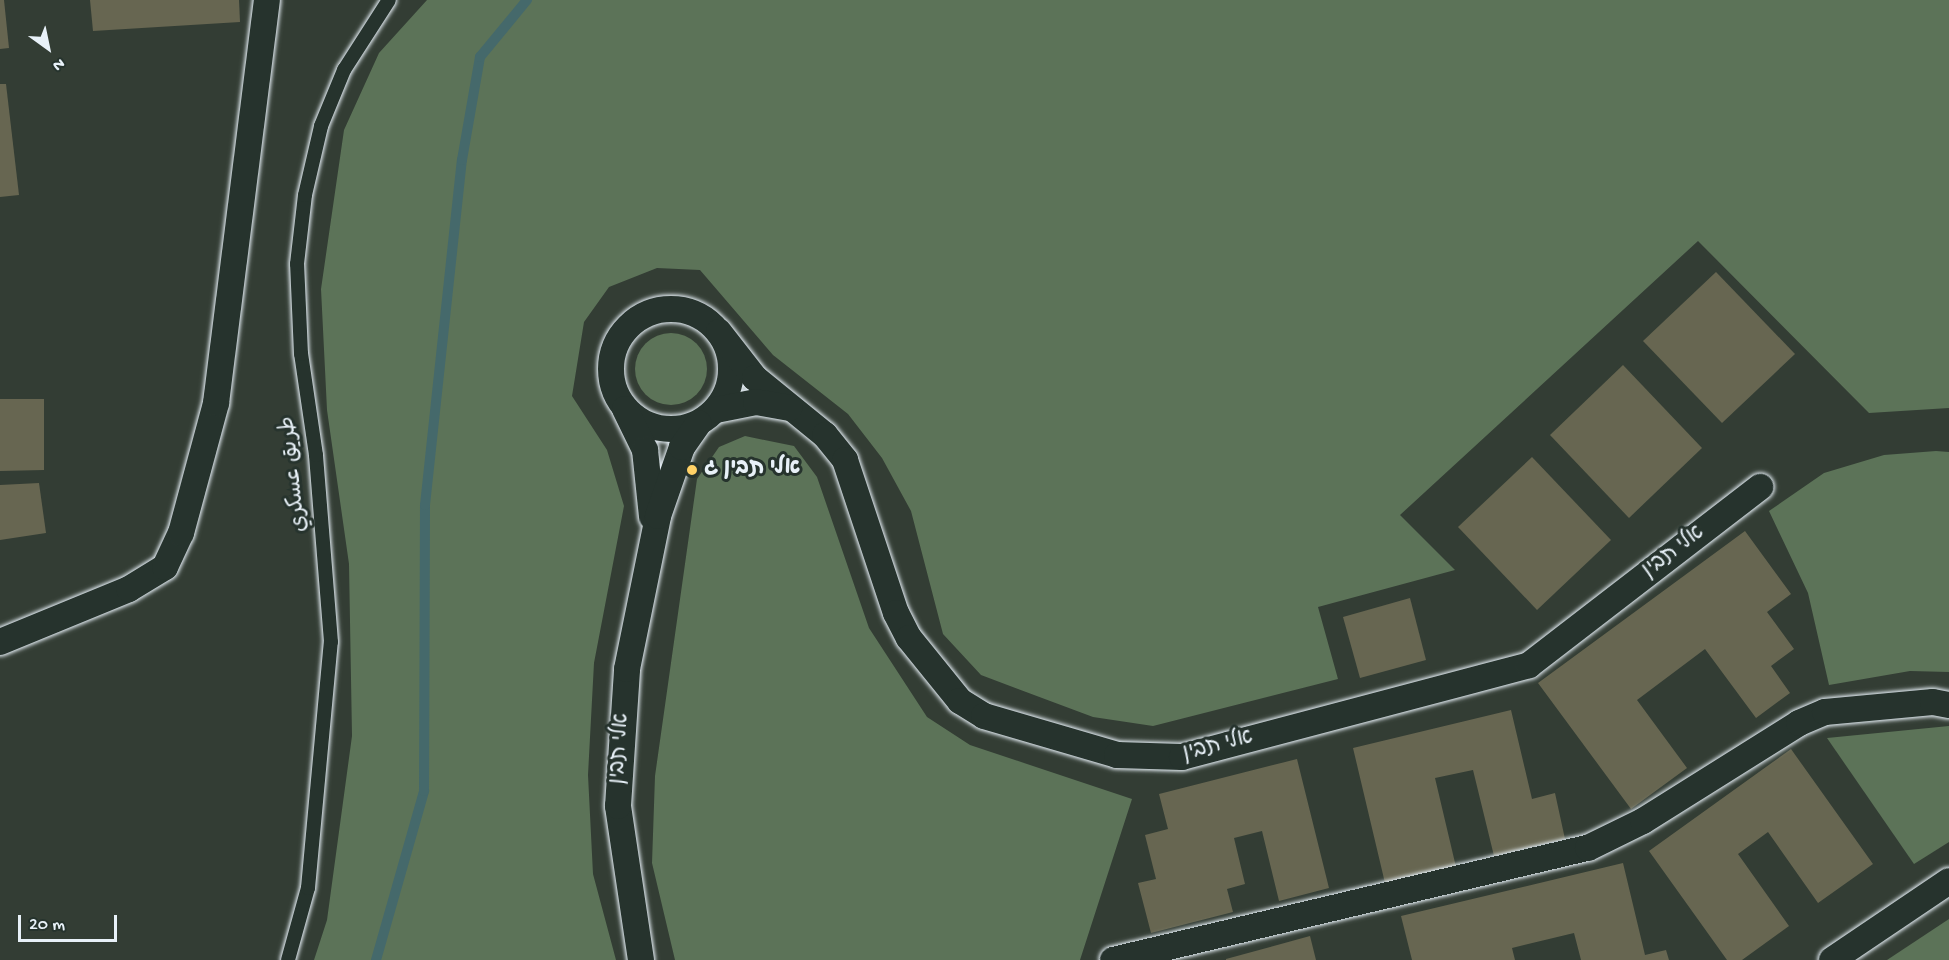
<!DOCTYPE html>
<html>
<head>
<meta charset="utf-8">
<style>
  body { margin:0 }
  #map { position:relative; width:1949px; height:960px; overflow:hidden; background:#333d34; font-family:"Gochi Hand","Playpen Sans Arabic","Playpen Sans Hebrew",sans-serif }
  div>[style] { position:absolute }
  .green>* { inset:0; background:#5c7358 }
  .round { border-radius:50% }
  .stream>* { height:10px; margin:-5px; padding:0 5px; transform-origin:5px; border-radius:5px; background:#45696b }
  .building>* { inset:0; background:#676651 }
  .roads { filter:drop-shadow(0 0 2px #e8f1f8) drop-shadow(0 0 2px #e8f1f8) }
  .lane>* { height:14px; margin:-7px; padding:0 7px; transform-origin:7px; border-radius:7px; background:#26332d }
  .street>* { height:26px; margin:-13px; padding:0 13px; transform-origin:13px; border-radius:13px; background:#26332d }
  .street>.ring { margin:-13px; padding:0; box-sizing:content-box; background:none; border:26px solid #26332d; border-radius:50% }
  .dots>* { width:16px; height:16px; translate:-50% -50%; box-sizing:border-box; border:3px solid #26332d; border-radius:50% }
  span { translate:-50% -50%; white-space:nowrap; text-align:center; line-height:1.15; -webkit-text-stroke:6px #26332d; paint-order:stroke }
  .poi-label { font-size:22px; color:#e8f1f8; font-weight:700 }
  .left { translate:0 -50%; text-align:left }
  .street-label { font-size:22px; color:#e8f1f8 }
  .north { position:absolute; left:18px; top:18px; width:60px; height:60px; -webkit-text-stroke:4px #26332d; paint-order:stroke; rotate:147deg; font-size:16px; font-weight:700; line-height:24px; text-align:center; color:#e8f1f8 }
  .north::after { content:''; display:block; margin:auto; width:21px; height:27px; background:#e8f1f8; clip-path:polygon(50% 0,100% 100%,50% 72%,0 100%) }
  .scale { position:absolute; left:18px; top:915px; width:99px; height:27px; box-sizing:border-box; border:3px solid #e8f1f8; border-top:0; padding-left:8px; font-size:18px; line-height:21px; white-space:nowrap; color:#e8f1f8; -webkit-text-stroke:4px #26332d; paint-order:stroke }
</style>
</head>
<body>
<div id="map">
  <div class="green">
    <i style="clip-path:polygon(427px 0,1949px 0,1949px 408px,1869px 413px,1698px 241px,1400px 515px,1455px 570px,1318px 607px,1338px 679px,1153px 726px,1093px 717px,981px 675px,943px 634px,911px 511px,882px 458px,848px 414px,773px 355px,700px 270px,657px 268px,609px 287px,584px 322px,572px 396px,607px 450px,624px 506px,594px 663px,588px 775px,593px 874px,616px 960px,314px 960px,327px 920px,352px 736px,349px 564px,327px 410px,321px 289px,344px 130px,379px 53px)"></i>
    <i class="round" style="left:635px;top:333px;width:72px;height:72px"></i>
    <i style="clip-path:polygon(745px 436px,794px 446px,817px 477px,869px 628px,927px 717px,970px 745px,1132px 799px,1080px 960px,675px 960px,652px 863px,655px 776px,697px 479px,719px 447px)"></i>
    <i style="clip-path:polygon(1936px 451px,1949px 452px,1949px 672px,1910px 671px,1829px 685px,1808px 593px,1769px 511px,1824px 473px,1884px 455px)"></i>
    <i style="clip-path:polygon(1949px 726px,1949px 842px,1914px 864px,1827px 738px)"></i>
    <i style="clip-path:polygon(1949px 919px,1949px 960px,1887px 960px)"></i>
  </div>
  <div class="stream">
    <i style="left:376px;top:960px;width:176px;rotate:-74.1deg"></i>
    <i style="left:424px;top:791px;width:286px;rotate:-89.8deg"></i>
    <i style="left:425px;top:505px;width:347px;rotate:-83.9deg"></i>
    <i style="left:462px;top:160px;width:105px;rotate:-80.1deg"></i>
    <i style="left:480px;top:57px;width:74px;rotate:-50.5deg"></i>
  </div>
  <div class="building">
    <i style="clip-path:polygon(0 0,4px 0,9px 48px,0 49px)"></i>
    <i style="clip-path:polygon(90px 0,239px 0,240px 22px,93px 31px)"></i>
    <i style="clip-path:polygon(0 84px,6px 84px,19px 195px,0 197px)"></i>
    <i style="clip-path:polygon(1716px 272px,1795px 354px,1722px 423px,1643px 341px)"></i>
    <i style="clip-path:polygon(1623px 365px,1702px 448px,1629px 518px,1550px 435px)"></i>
    <i style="clip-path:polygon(0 399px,44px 399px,44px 470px,0 471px)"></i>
    <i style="clip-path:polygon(1532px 457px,1611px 540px,1537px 610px,1458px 527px)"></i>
    <i style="clip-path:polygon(39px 483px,46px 533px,0 540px,0 485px)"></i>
    <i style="clip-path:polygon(1745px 531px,1791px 594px,1767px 612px,1794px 649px,1771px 666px,1790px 693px,1756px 718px,1705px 649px,1637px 700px,1687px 768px,1631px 809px,1538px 683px)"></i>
    <i style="clip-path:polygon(1410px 598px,1426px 660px,1360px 678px,1343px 617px)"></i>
    <i style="clip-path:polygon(1511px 710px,1532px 799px,1555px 793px,1565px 839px,1494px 856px,1473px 770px,1435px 778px,1456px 867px,1385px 883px,1353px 748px)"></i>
    <i style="clip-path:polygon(1791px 749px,1873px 864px,1818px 903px,1768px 832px,1738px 854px,1789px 926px,1742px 960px,1727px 960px,1649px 851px)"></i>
    <i style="clip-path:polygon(1297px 759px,1329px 888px,1279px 901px,1262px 831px,1234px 838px,1245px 884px,1227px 889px,1233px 912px,1151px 933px,1138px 883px,1156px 879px,1145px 835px,1168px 829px,1159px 794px)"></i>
    <i style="clip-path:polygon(1623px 863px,1645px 955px,1666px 950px,1669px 960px,1581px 960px,1574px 933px,1512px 948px,1515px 960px,1412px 960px,1401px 916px)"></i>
    <i style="clip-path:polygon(1310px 936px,1316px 960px,1226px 960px,1226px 959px)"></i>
  </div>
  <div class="roads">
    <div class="lane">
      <i style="left:288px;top:960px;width:75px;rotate:-74.5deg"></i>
      <i style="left:308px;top:888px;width:247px;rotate:-84.7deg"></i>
      <i style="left:331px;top:642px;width:188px;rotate:-94.6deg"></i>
      <i style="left:316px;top:455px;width:102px;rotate:-98.4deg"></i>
      <i style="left:301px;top:354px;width:90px;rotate:-92.5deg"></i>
      <i style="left:297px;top:264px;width:69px;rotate:-83.4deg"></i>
      <i style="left:305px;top:195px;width:71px;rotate:-76.9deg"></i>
      <i style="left:321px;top:126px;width:61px;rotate:-67.7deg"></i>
      <i style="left:344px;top:70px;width:83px;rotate:-57.3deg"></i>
    </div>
    <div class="street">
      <i class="ring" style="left:611px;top:309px;width:94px;height:94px"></i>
      <i style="left:719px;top:332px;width:58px;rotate:52deg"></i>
      <i style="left:755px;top:378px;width:90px;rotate:39.2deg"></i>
      <i style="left:825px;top:435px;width:32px;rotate:51deg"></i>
      <i style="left:845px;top:460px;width:161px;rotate:71.6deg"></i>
      <i style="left:896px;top:613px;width:28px;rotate:63deg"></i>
      <i style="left:909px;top:638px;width:81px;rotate:51deg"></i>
      <i style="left:960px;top:701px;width:28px;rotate:32deg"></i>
      <i style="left:984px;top:716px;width:139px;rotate:16.3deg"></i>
      <i style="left:1117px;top:755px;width:65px;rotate:1.8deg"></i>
      <i style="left:1182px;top:757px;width:359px;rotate:-14.8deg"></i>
      <i style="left:1529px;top:665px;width:292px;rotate:-37.6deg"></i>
      <i style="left:625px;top:409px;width:46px;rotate:64deg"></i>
      <i style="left:645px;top:450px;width:67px;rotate:84deg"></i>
      <i style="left:716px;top:410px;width:41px;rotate:-11.3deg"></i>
      <i style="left:756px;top:402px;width:34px;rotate:10deg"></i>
      <i style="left:0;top:642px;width:139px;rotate:-22.3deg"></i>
      <i style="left:129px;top:589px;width:42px;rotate:-31.4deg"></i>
      <i style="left:165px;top:567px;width:38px;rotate:-65deg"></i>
      <i style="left:181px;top:533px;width:135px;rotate:-74.9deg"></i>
      <i style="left:216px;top:403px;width:406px;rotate:-82.8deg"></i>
      <i style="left:641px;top:960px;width:156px;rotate:-98.5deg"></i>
      <i style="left:618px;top:806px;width:137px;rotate:-86.2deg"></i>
      <i style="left:627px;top:669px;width:156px;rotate:-78.5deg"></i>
      <i style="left:658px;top:516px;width:73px;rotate:-70.8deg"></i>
      <i style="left:682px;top:447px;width:29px;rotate:-55deg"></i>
      <i style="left:1113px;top:960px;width:488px;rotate:-13.3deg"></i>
      <i style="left:1588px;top:848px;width:61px;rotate:-26.1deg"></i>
      <i style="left:1643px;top:821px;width:184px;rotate:-32.1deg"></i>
      <i style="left:1799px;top:723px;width:28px;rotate:-23deg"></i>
      <i style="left:1825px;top:712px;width:108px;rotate:-5.3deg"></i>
      <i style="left:1933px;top:702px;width:16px;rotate:11deg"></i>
      <i style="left:1832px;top:960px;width:141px;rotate:-34deg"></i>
    </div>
  </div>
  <div class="dots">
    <i style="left:692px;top:470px;background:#ffd166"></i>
  </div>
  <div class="poi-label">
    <span class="left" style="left:704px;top:470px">אלי תבין ג</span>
  </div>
  <div class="street-label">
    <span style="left:295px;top:474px;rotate:-96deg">طريق عسكري</span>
    <span style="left:1674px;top:553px;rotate:-37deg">אלי תבין</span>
    <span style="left:1218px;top:747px;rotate:-14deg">אלי תבין</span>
    <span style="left:621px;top:749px;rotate:-86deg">אלי תבין</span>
  </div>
  <div class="north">N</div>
  <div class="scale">20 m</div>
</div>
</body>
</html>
